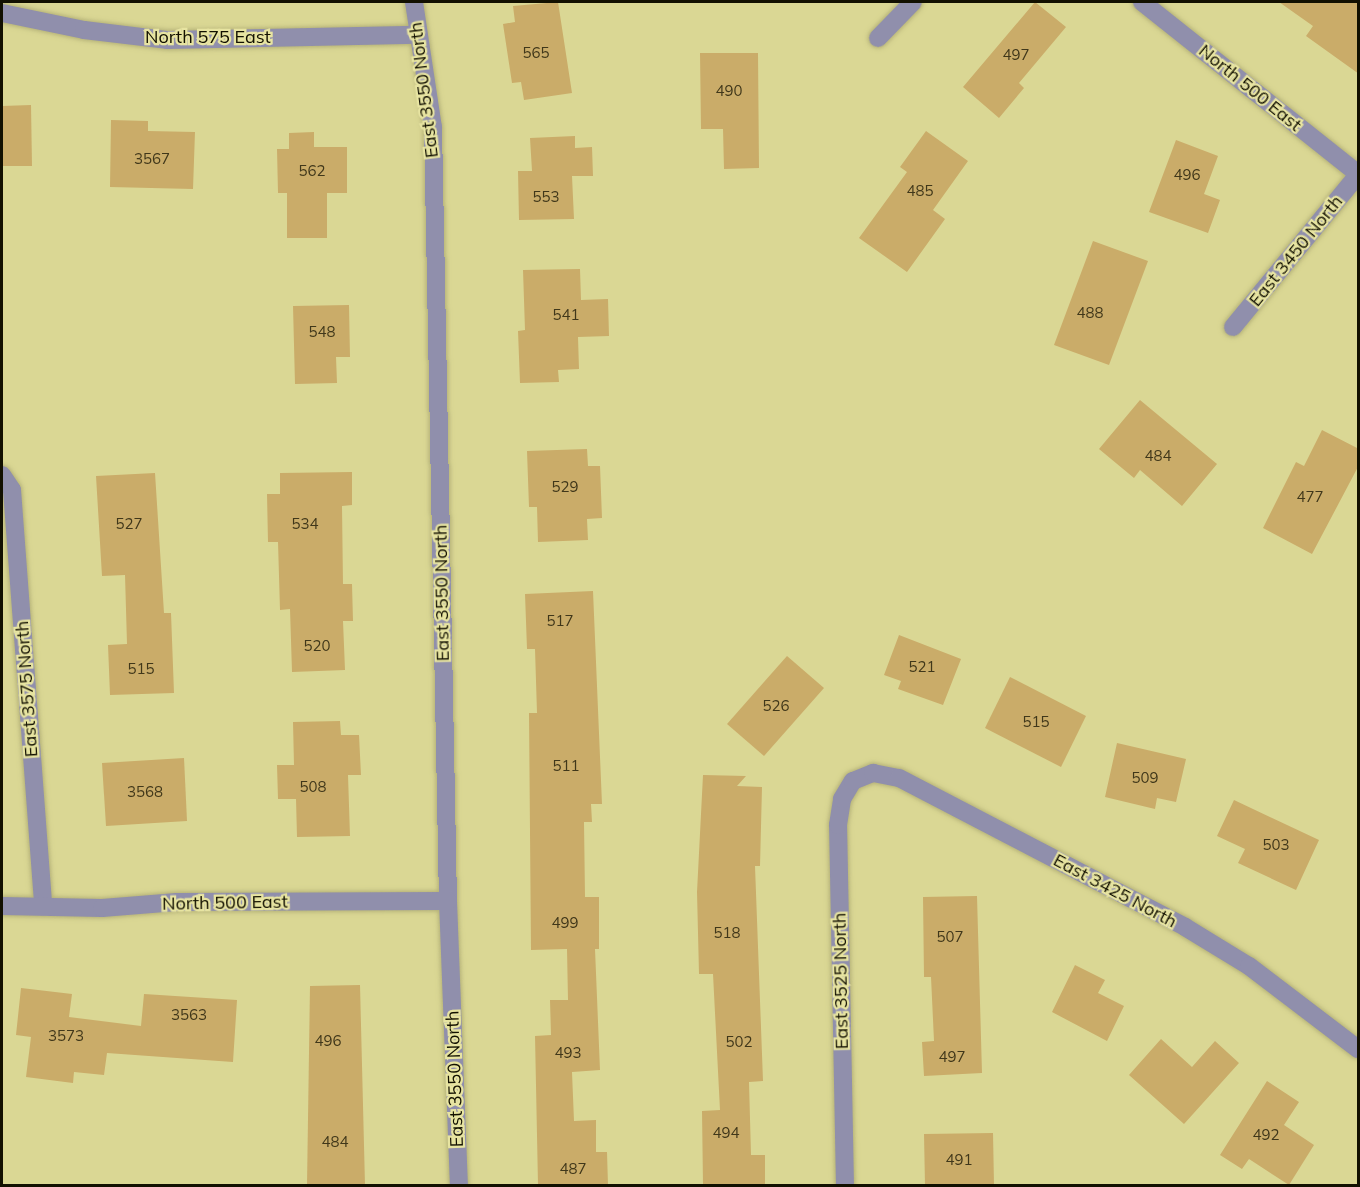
<!DOCTYPE html>
<html>
<head>
<meta charset="utf-8">
<style>
  body { margin:0 }
  #map { position:relative; width:1360px; height:1187px; overflow:hidden; background:#dad794; font-family:Mulish,sans-serif }
  div>[style] { position:absolute }
  .building>* { inset:0; background:#caac69 }
  .roads { filter:drop-shadow(0 0 2px #b6b379) drop-shadow(0 0 2px #b6b379) }
  .street>* { height:18px; margin:-9px; padding:0 9px; transform-origin:9px; border-radius:9px; background:#908fac }
  span { translate:-50% -50%; white-space:nowrap; text-align:center; line-height:1.15; -webkit-text-stroke:4.5px #e7e4a1; paint-order:stroke }
  .number-label { font-size:15px; color:#40371a }
  .number-label span { -webkit-text-stroke-width:0 }
  .street-label { font-size:18px; color:#121000 }
  .frame { position:absolute; inset:0; border:3px solid #121000; pointer-events:none }
</style>
</head>
<body>
<div id="map">
  <div class="building">
    <i style="clip-path:polygon(558px 2px,572px 93px,524px 100px,521px 82px,512px 83px,503px 24px,515px 22px,513px 6px)"></i>
    <i style="clip-path:polygon(1035px 2px,1066px 27px,1019px 83px,1024px 88px,999px 118px,963px 87px)"></i>
    <i style="clip-path:polygon(1279px 2px,1359px 2px,1359px 74px,1306px 36px,1313px 26px)"></i>
    <i style="clip-path:polygon(700px 53px,758px 53px,759px 168px,724px 169px,723px 129px,701px 129px)"></i>
    <i style="clip-path:polygon(31px 105px,32px 166px,2px 166px,2px 106px)"></i>
    <i style="clip-path:polygon(111px 120px,148px 121px,148px 131px,195px 132px,193px 189px,110px 187px)"></i>
    <i style="clip-path:polygon(926px 131px,968px 161px,933px 210px,945px 219px,907px 272px,859px 238px,907px 172px,900px 167px)"></i>
    <i style="clip-path:polygon(314px 132px,314px 147px,347px 147px,347px 193px,327px 193px,327px 238px,287px 238px,287px 193px,278px 193px,277px 149px,289px 149px,289px 133px)"></i>
    <i style="clip-path:polygon(575px 136px,575px 148px,592px 147px,593px 176px,572px 176px,574px 219px,519px 220px,518px 171px,532px 171px,530px 138px)"></i>
    <i style="clip-path:polygon(1176px 140px,1218px 156px,1204px 194px,1220px 200px,1208px 233px,1149px 212px)"></i>
    <i style="clip-path:polygon(1093px 241px,1148px 261px,1109px 365px,1054px 345px)"></i>
    <i style="clip-path:polygon(580px 269px,581px 300px,608px 299px,609px 336px,578px 337px,579px 369px,558px 370px,559px 382px,520px 383px,518px 331px,525px 330px,523px 270px)"></i>
    <i style="clip-path:polygon(349px 305px,350px 357px,336px 357px,337px 383px,295px 384px,293px 306px)"></i>
    <i style="clip-path:polygon(1140px 400px,1217px 464px,1182px 506px,1140px 470px,1134px 478px,1099px 449px)"></i>
    <i style="clip-path:polygon(1322px 430px,1359px 449px,1359px 465px,1312px 554px,1263px 528px,1296px 462px,1304px 466px)"></i>
    <i style="clip-path:polygon(587px 449px,588px 466px,600px 466px,602px 518px,587px 519px,588px 540px,538px 542px,537px 507px,529px 507px,527px 451px)"></i>
    <i style="clip-path:polygon(352px 472px,352px 505px,342px 506px,343px 584px,352px 584px,353px 621px,343px 621px,345px 670px,292px 672px,290px 609px,280px 610px,278px 542px,268px 542px,267px 494px,280px 494px,280px 473px)"></i>
    <i style="clip-path:polygon(155px 473px,164px 613px,171px 613px,174px 693px,110px 695px,108px 645px,127px 644px,125px 575px,102px 576px,96px 476px)"></i>
    <i style="clip-path:polygon(593px 591px,602px 804px,591px 804px,592px 822px,584px 822px,585px 897px,599px 897px,599px 949px,595px 949px,600px 1070px,572px 1072px,574px 1121px,596px 1120px,596px 1152px,607px 1152px,608px 1185px,538px 1185px,535px 1036px,551px 1035px,550px 1000px,568px 1000px,567px 949px,531px 950px,529px 713px,537px 713px,535px 649px,527px 649px,525px 594px)"></i>
    <i style="clip-path:polygon(899px 635px,961px 659px,943px 705px,898px 689px,901px 681px,884px 675px)"></i>
    <i style="clip-path:polygon(787px 656px,824px 688px,764px 756px,727px 724px)"></i>
    <i style="clip-path:polygon(1010px 677px,1086px 716px,1061px 767px,985px 728px)"></i>
    <i style="clip-path:polygon(340px 721px,341px 735px,359px 735px,361px 775px,348px 775px,350px 836px,297px 837px,296px 799px,278px 799px,277px 765px,294px 765px,293px 722px)"></i>
    <i style="clip-path:polygon(1117px 743px,1186px 759px,1176px 802px,1157px 798px,1155px 809px,1105px 797px)"></i>
    <i style="clip-path:polygon(184px 758px,187px 821px,106px 826px,102px 763px)"></i>
    <i style="clip-path:polygon(703px 775px,746px 776px,737px 786px,762px 787px,760px 866px,755px 866px,763px 1081px,749px 1082px,751px 1155px,765px 1155px,765px 1185px,703px 1185px,702px 1111px,720px 1110px,713px 974px,699px 974px,697px 892px)"></i>
    <i style="clip-path:polygon(1234px 800px,1319px 840px,1296px 890px,1238px 863px,1245px 849px,1217px 836px)"></i>
    <i style="clip-path:polygon(977px 896px,982px 1073px,924px 1076px,922px 1042px,934px 1041px,931px 977px,924px 977px,923px 897px)"></i>
    <i style="clip-path:polygon(1075px 965px,1105px 980px,1098px 993px,1124px 1006px,1107px 1041px,1052px 1012px)"></i>
    <i style="clip-path:polygon(360px 985px,365px 1185px,307px 1185px,310px 986px)"></i>
    <i style="clip-path:polygon(21px 988px,72px 994px,69px 1017px,141px 1026px,144px 994px,237px 1000px,233px 1062px,107px 1053px,104px 1075px,74px 1072px,73px 1083px,26px 1077px,31px 1037px,16px 1035px)"></i>
    <i style="clip-path:polygon(1161px 1039px,1192px 1067px,1215px 1041px,1239px 1063px,1184px 1124px,1129px 1075px)"></i>
    <i style="clip-path:polygon(1267px 1081px,1299px 1102px,1284px 1125px,1314px 1145px,1289px 1185px,1249px 1159px,1242px 1169px,1220px 1155px)"></i>
    <i style="clip-path:polygon(993px 1133px,994px 1185px,925px 1185px,924px 1134px)"></i>
  </div>
  <div class="roads">
    <div class="street">
      <i style="left:414px;top:2px;width:126px;rotate:81.4deg"></i>
      <i style="left:433px;top:127px;width:774px;rotate:88.89deg"></i>
      <i style="left:448px;top:901px;width:285px;rotate:87.8deg"></i>
      <i style="left:1142px;top:2px;width:276px;rotate:38.5deg"></i>
      <i style="left:2px;top:13px;width:84px;rotate:11.7deg"></i>
      <i style="left:84px;top:30px;width:85px;rotate:6.8deg"></i>
      <i style="left:168px;top:40px;width:249px;rotate:-1.2deg"></i>
      <i style="left:878px;top:38px;width:50px;rotate:-45.8deg"></i>
      <i style="left:1233px;top:327px;width:197px;rotate:-50.6deg"></i>
      <i style="left:2px;top:475px;width:18px;rotate:56deg"></i>
      <i style="left:12px;top:490px;width:417px;rotate:85.7deg"></i>
      <i style="left:2px;top:906px;width:100px;rotate:1.1deg"></i>
      <i style="left:102px;top:908px;width:75px;rotate:-4.6deg"></i>
      <i style="left:177px;top:902px;width:271px;rotate:-0.2deg"></i>
      <i style="left:845px;top:1186px;width:361px;rotate:-91.1deg"></i>
      <i style="left:838px;top:825px;width:26px;rotate:-81deg"></i>
      <i style="left:842px;top:799px;width:21px;rotate:-59deg"></i>
      <i style="left:853px;top:781px;width:22px;rotate:-22deg"></i>
      <i style="left:873px;top:773px;width:26px;rotate:11deg"></i>
      <i style="left:899px;top:778px;width:322px;rotate:27.5deg"></i>
      <i style="left:1185px;top:927px;width:75px;rotate:31.4deg"></i>
      <i style="left:1249px;top:966px;width:137px;rotate:37.3deg"></i>
    </div>
  </div>
  <div class="number-label">
    <span style="left:536px;top:53px">565</span>
    <span style="left:1016px;top:55px">497</span>
    <span style="left:729px;top:91px">490</span>
    <span style="left:152px;top:159px">3567</span>
    <span style="left:312px;top:171px">562</span>
    <span style="left:1187px;top:175px">496</span>
    <span style="left:920px;top:191px">485</span>
    <span style="left:546px;top:197px">553</span>
    <span style="left:1090px;top:313px">488</span>
    <span style="left:566px;top:315px">541</span>
    <span style="left:322px;top:332px">548</span>
    <span style="left:1158px;top:456px">484</span>
    <span style="left:565px;top:487px">529</span>
    <span style="left:1310px;top:497px">477</span>
    <span style="left:129px;top:524px">527</span>
    <span style="left:305px;top:524px">534</span>
    <span style="left:560px;top:621px">517</span>
    <span style="left:317px;top:646px">520</span>
    <span style="left:922px;top:667px">521</span>
    <span style="left:141px;top:669px">515</span>
    <span style="left:776px;top:706px">526</span>
    <span style="left:1036px;top:722px">515</span>
    <span style="left:566px;top:766px">511</span>
    <span style="left:1145px;top:778px">509</span>
    <span style="left:313px;top:787px">508</span>
    <span style="left:145px;top:792px">3568</span>
    <span style="left:1276px;top:845px">503</span>
    <span style="left:565px;top:923px">499</span>
    <span style="left:727px;top:933px">518</span>
    <span style="left:950px;top:937px">507</span>
    <span style="left:189px;top:1015px">3563</span>
    <span style="left:66px;top:1036px">3573</span>
    <span style="left:328px;top:1041px">496</span>
    <span style="left:739px;top:1042px">502</span>
    <span style="left:568px;top:1053px">493</span>
    <span style="left:952px;top:1057px">497</span>
    <span style="left:726px;top:1133px">494</span>
    <span style="left:1266px;top:1135px">492</span>
    <span style="left:335px;top:1142px">484</span>
    <span style="left:959px;top:1160px">491</span>
    <span style="left:573px;top:1169px">487</span>
  </div>
  <div class="street-label">
    <span style="left:208px;top:37px">North 575 East</span>
    <span style="left:1250px;top:88px;rotate:39deg">North 500 East</span>
    <span style="left:424px;top:90px;rotate:-97deg">East 3550 North</span>
    <span style="left:1296px;top:251px;rotate:-51deg">East 3450 North</span>
    <span style="left:442px;top:593px;rotate:-91deg">East 3550 North</span>
    <span style="left:27px;top:689px;rotate:-94deg">East 3575 North</span>
    <span style="left:1115px;top:891px;rotate:28deg">East 3425 North</span>
    <span style="left:225px;top:903px;rotate:-1deg">North 500 East</span>
    <span style="left:841px;top:981px;rotate:-91deg">East 3525 North</span>
    <span style="left:455px;top:1079px;rotate:-92deg">East 3550 North</span>
  </div>
  <div class="frame"></div>
</div>
</body>
</html>
